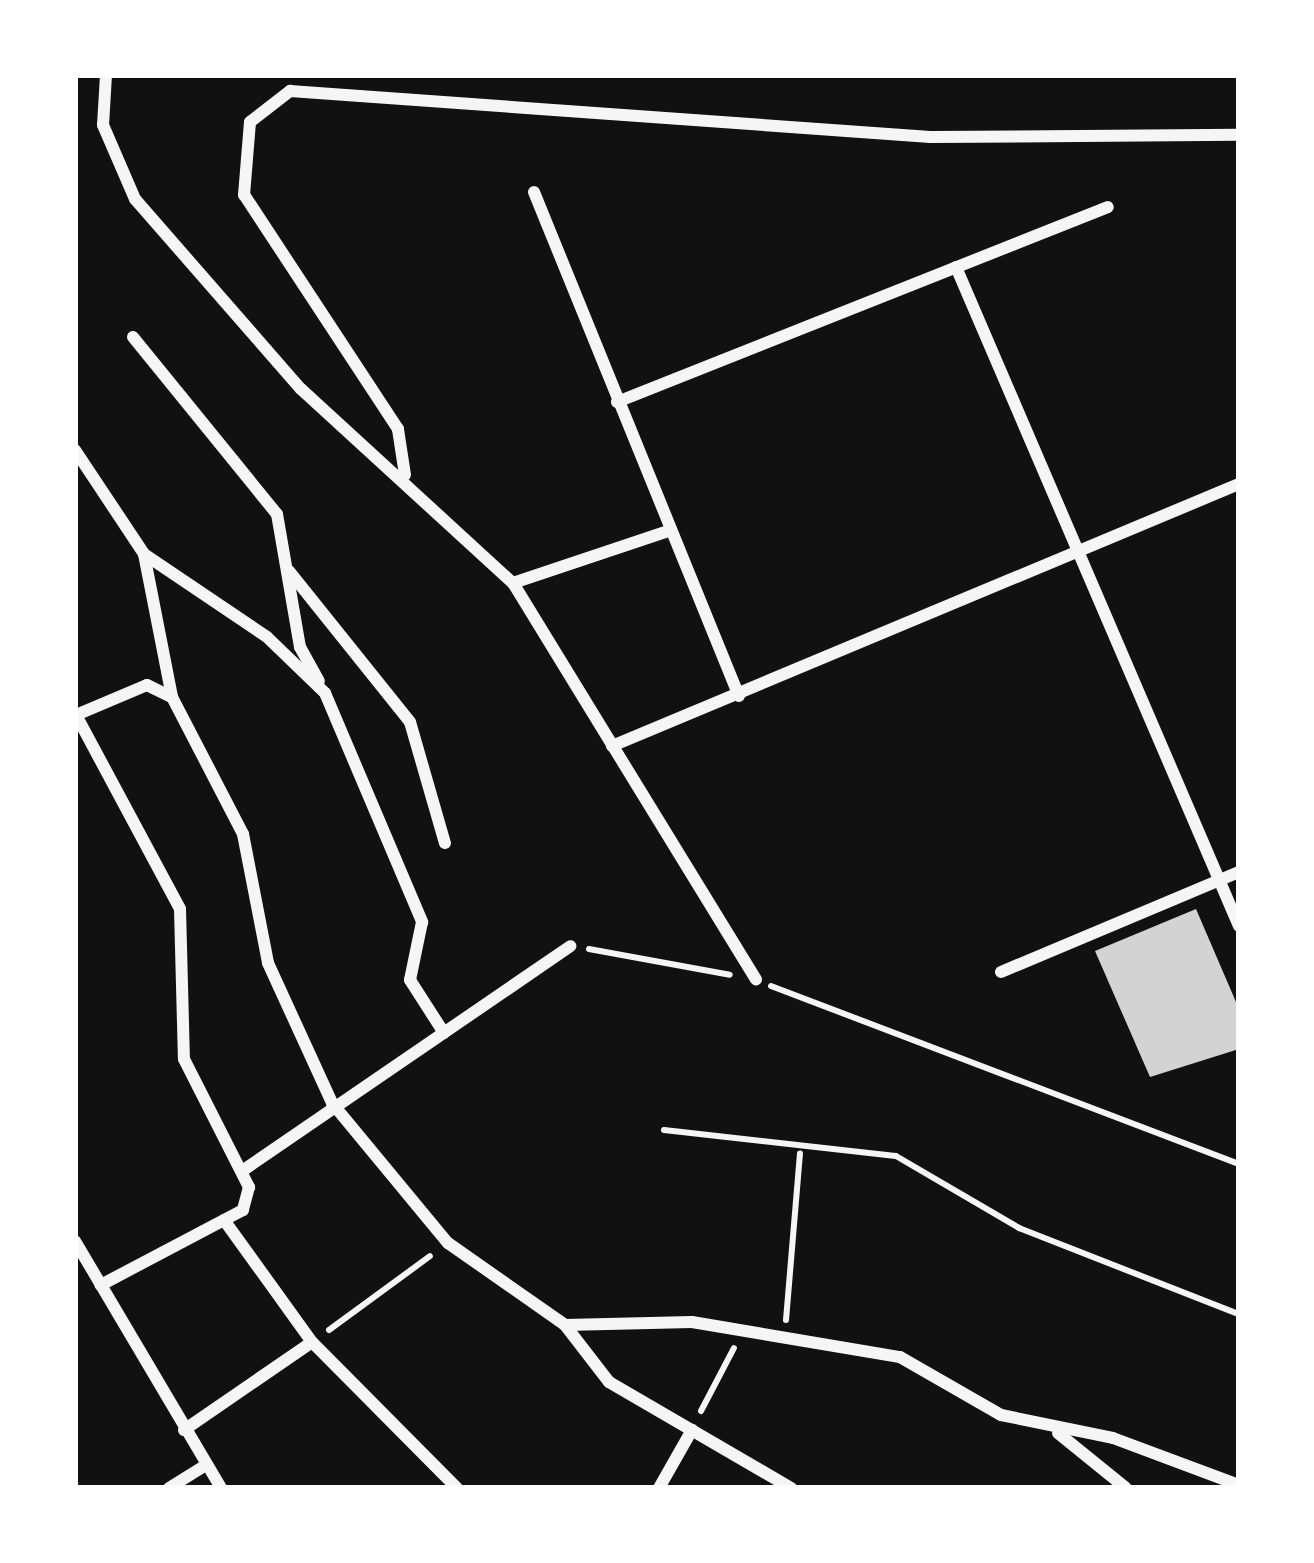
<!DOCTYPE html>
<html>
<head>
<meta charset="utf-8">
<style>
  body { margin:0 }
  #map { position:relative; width:1314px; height:1563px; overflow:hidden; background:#111; font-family:Rubik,sans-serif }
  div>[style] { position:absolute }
  .building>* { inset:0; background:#d3d3d3 }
  .path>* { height:6px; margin:-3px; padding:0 3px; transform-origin:3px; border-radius:3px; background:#f5f5f5 }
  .minor>* { height:12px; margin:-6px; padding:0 6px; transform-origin:6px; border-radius:6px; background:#f5f5f5 }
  span { translate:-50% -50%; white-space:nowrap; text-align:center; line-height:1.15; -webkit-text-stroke:9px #fff; paint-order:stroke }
  .frame { position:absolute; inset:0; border:78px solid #fff; pointer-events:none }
</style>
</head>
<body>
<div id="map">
  <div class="building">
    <i style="clip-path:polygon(1196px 909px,1239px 1009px,1239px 1049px,1150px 1077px,1095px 951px)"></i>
  </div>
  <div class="path">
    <i style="left:589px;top:949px;width:143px;rotate:10.4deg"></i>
    <i style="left:771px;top:986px;width:501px;rotate:20.82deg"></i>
    <i style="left:664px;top:1130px;width:233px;rotate:6.4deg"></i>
    <i style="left:896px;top:1156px;width:143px;rotate:30.3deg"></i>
    <i style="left:1019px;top:1228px;width:236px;rotate:21.4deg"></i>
    <i style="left:786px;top:1320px;width:167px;rotate:-85.2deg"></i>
    <i style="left:329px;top:1330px;width:125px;rotate:-36.2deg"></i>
    <i style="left:701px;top:1411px;width:71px;rotate:-62.4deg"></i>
  </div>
  <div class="minor">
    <i style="left:106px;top:75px;width:50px;rotate:93.4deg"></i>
    <i style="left:103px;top:125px;width:81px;rotate:66.6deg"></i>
    <i style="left:135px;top:199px;width:252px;rotate:48.9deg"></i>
    <i style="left:301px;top:389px;width:287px;rotate:42.5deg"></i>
    <i style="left:513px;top:583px;width:465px;rotate:58.5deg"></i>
    <i style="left:534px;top:192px;width:544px;rotate:67.87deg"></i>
    <i style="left:956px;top:267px;width:717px;rotate:66.76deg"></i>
    <i style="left:133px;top:337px;width:228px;rotate:50.9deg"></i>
    <i style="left:277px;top:514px;width:135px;rotate:80.2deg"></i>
    <i style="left:300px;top:647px;width:39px;rotate:61deg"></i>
    <i style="left:617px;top:402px;width:528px;rotate:-21.66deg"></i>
    <i style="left:75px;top:450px;width:125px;rotate:56.4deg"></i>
    <i style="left:144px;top:554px;width:146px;rotate:78.9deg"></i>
    <i style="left:172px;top:697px;width:154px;rotate:62.6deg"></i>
    <i style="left:243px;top:834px;width:131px;rotate:79deg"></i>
    <i style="left:268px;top:963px;width:154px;rotate:65.4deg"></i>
    <i style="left:332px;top:1103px;width:182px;rotate:50.4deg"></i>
    <i style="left:448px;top:1243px;width:143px;rotate:35deg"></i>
    <i style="left:565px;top:1325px;width:72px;rotate:52.3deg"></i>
    <i style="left:609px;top:1382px;width:211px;rotate:30.2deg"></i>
    <i style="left:405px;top:475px;width:47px;rotate:-98.7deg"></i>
    <i style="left:398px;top:429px;width:280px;rotate:-123.3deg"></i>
    <i style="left:244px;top:195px;width:73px;rotate:-85.3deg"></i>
    <i style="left:250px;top:122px;width:51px;rotate:-37.8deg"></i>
    <i style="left:290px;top:91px;width:642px;rotate:4.11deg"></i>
    <i style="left:930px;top:137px;width:309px;rotate:-0.4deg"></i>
    <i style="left:144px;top:554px;width:148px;rotate:34deg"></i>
    <i style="left:267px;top:637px;width:81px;rotate:44deg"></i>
    <i style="left:325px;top:693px;width:249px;rotate:67deg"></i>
    <i style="left:422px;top:922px;width:59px;rotate:101.7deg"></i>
    <i style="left:410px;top:980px;width:63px;rotate:57.3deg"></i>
    <i style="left:289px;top:571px;width:193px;rotate:51.3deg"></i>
    <i style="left:410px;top:722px;width:126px;rotate:73.9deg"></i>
    <i style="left:513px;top:583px;width:163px;rotate:-18.5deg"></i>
    <i style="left:75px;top:713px;width:222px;rotate:61.8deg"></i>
    <i style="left:180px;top:909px;width:150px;rotate:88.5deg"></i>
    <i style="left:184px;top:1059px;width:144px;rotate:63.1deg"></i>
    <i style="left:249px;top:1187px;width:24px;rotate:105deg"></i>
    <i style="left:243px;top:1210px;width:161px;rotate:152.2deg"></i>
    <i style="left:76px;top:715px;width:77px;rotate:-22.9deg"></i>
    <i style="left:147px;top:685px;width:28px;rotate:26deg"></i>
    <i style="left:612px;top:746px;width:680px;rotate:-22.68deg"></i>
    <i style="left:1001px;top:972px;width:258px;rotate:-22.8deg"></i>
    <i style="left:242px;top:1171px;width:398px;rotate:-34.4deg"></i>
    <i style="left:224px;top:1220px;width:150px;rotate:54.2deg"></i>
    <i style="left:312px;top:1342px;width:206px;rotate:45.2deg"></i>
    <i style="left:75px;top:1241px;width:287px;rotate:59.4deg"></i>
    <i style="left:565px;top:1325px;width:127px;rotate:-1.4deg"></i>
    <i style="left:692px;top:1322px;width:211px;rotate:9.6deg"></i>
    <i style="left:900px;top:1357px;width:116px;rotate:29.9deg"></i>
    <i style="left:1001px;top:1415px;width:114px;rotate:11.6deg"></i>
    <i style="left:1113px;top:1438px;width:134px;rotate:20.5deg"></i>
    <i style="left:184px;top:1430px;width:155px;rotate:-34.5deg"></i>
    <i style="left:1058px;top:1433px;width:87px;rotate:39deg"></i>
    <i style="left:169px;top:1488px;width:44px;rotate:-31.9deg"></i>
    <i style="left:659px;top:1488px;width:67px;rotate:-60.4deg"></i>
  </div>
  <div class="frame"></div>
</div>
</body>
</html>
